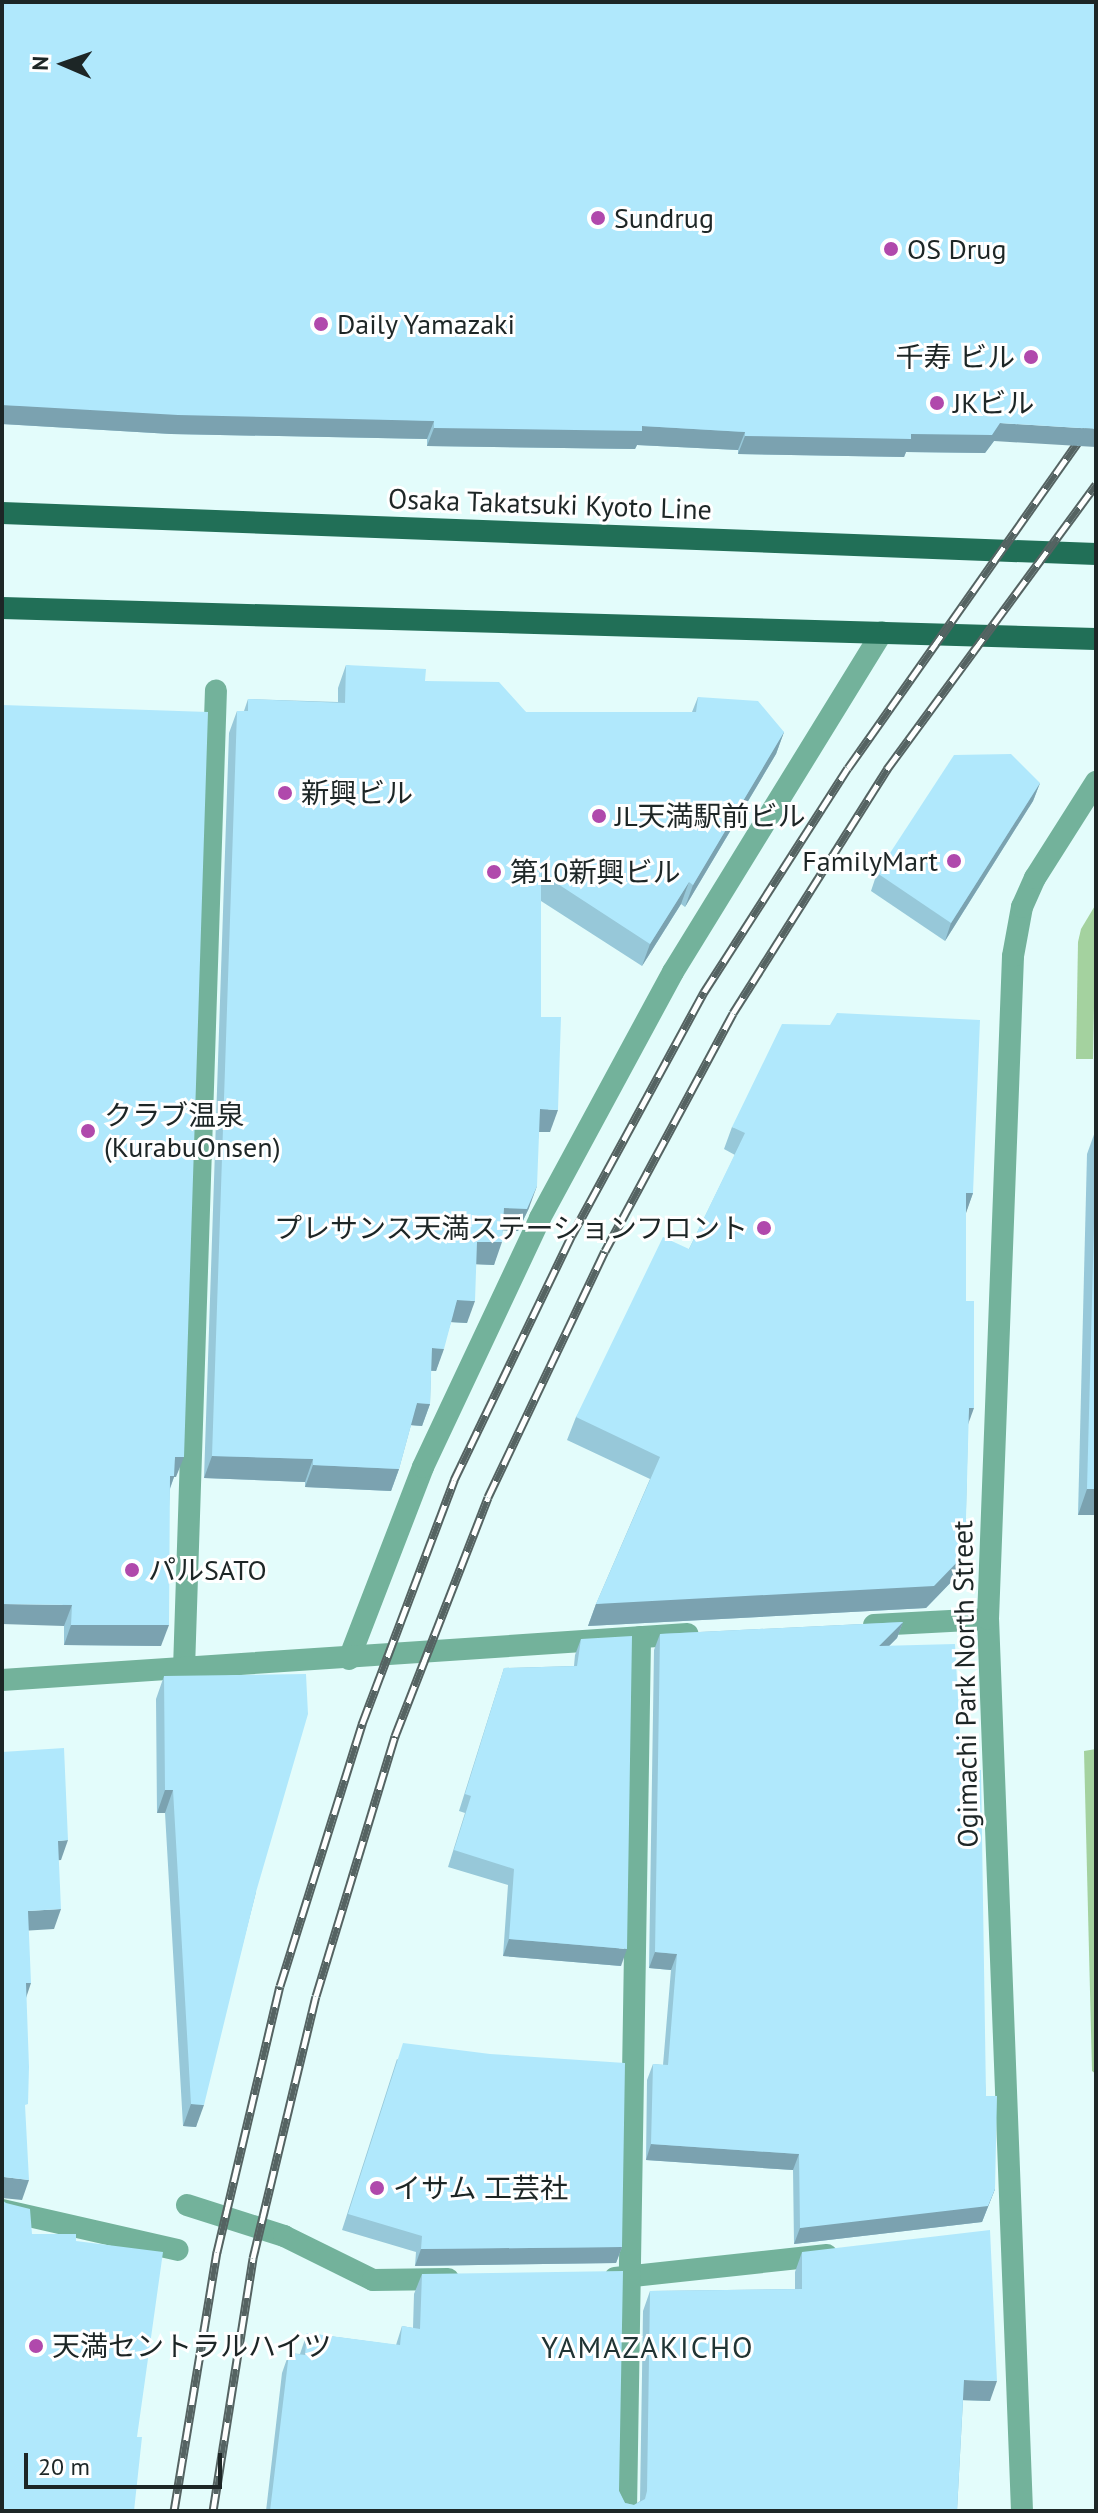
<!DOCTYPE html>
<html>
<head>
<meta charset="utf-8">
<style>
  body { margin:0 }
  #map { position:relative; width:1098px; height:2513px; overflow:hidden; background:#e3fcfb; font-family:"PT Sans","Noto Sans JP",sans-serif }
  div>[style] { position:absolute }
  .green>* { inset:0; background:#a4d29f }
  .minor>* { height:22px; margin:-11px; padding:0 11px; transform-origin:11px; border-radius:11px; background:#73b29b }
  .primary>* { height:22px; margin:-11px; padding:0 11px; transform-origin:11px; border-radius:11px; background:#216f57 }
  .rail>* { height:9px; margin-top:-4.5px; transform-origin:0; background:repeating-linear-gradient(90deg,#fff 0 18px,#556362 0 36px); box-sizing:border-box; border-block:2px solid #556362 }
  .wall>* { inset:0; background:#97c8d9 }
  .shaded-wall>* { inset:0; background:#7ba2b0 }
  .building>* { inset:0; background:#b0e8fc }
  .dots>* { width:22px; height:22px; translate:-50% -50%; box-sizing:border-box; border:4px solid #fff; border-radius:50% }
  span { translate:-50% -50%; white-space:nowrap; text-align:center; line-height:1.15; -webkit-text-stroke:6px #fff; paint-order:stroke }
  .poi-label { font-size:28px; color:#1d2626 }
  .left { translate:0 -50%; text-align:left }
  .right { translate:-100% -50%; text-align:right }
  .street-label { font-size:28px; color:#1d2626 }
  .neighbourhood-label { font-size:30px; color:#203434; letter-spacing:2px }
  .frame { position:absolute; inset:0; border:4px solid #1d2626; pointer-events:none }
  .north { position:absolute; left:24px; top:24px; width:80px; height:80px; -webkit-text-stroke:6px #fff; paint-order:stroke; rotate:272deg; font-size:22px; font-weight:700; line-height:32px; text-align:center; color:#1d2626 }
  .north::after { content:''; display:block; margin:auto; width:28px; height:36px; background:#1d2626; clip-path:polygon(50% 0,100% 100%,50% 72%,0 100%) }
  .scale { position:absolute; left:24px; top:2453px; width:198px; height:36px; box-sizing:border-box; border:4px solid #1d2626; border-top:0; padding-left:10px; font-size:24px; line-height:28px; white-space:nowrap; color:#1d2626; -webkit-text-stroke:6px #fff; paint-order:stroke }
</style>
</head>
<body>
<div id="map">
  <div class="green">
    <i style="clip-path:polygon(1096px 904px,1093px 1059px,1076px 1059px,1078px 942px,1081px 929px)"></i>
    <i style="clip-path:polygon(1096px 1749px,1096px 2074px,1092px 2071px,1084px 1751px)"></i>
  </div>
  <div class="minor">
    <i style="left:874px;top:1625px;width:114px;rotate:-3deg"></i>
    <i style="left:349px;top:1659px;width:206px;rotate:-68.9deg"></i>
    <i style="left:423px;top:1467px;width:275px;rotate:-64.8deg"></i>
    <i style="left:540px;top:1218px;width:280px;rotate:-61.6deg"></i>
    <i style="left:673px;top:972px;width:399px;rotate:-58.4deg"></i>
    <i style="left:184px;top:1669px;width:979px;rotate:-88.13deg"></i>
    <i style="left:2px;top:1680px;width:687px;rotate:-3.84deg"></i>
    <i style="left:187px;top:2205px;width:102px;rotate:17.7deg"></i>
    <i style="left:284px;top:2236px;width:99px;rotate:26.3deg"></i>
    <i style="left:373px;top:2280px;width:75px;rotate:-0.8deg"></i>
    <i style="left:2px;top:2210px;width:180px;rotate:12.8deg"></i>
    <i style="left:615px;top:2278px;width:213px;rotate:-6.2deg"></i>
    <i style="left:626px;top:2511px;width:874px;rotate:-89.08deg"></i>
    <i style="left:1022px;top:2511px;width:893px;rotate:-92.18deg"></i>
    <i style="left:988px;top:1619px;width:663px;rotate:-87.84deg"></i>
    <i style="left:1013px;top:956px;width:50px;rotate:-79.6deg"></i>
    <i style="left:1022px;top:907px;width:32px;rotate:-66deg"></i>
    <i style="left:1035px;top:878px;width:114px;rotate:-57.6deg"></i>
  </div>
  <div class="primary">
    <i style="left:2px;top:513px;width:1095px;rotate:2.15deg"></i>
    <i style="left:2px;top:608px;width:1094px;rotate:1.62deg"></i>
  </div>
  <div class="rail">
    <i style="left:174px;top:2511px;width:263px;rotate:-80.6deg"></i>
    <i style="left:217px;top:2252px;width:273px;rotate:-76.7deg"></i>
    <i style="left:280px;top:1986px;width:275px;rotate:-72.6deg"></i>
    <i style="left:362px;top:1724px;width:261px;rotate:-69.3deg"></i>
    <i style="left:454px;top:1480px;width:272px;rotate:-64.3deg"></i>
    <i style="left:572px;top:1235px;width:277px;rotate:-61.5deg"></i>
    <i style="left:704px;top:992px;width:266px;rotate:-57.3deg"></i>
    <i style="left:848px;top:768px;width:431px;rotate:-54.8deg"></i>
    <i style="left:213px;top:2511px;width:256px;rotate:-81deg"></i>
    <i style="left:253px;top:2258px;width:269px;rotate:-76.5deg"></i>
    <i style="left:316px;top:1996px;width:272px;rotate:-73.1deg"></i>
    <i style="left:395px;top:1736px;width:256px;rotate:-68.7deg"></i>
    <i style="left:488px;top:1497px;width:272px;rotate:-64.6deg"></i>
    <i style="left:605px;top:1251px;width:270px;rotate:-61.7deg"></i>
    <i style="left:733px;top:1013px;width:289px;rotate:-57.7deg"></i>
    <i style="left:887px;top:769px;width:353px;rotate:-53.7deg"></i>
  </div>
  <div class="wall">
    <i style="clip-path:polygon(2px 2px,994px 441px,985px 453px,906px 452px,904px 457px,738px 454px,738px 450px,637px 445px,635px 449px,427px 446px,427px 439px,171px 434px,2px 424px)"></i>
    <i style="clip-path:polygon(346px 665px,425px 681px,526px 712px,692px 712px,698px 697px,784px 732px,776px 754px,685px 907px,681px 904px,642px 966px,541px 901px,541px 1017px,550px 1132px,539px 1132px,529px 1208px,518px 1231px,503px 1230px,494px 1265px,476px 1264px,467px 1323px,451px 1322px,436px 1371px,431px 1371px,430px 1404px,422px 1426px,411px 1425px,399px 1469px,391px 1491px,305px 1487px,305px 1482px,204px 1478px,229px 733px,237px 711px,244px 711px,248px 699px,338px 702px,338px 688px)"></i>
    <i style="clip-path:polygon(2px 705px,176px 1477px,174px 1477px,170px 1489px,161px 1646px,64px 1645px,64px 1626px)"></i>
    <i style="clip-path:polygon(1040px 783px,1033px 801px,945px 941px,871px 891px,877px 873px)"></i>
    <i style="clip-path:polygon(732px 1127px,973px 1193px,966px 1212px,966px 1301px,968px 1424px,965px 1554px,957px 1576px,926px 1608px,588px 1626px,596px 1604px,650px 1479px,567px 1440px,576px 1417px,689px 1249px,735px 1155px,724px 1149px)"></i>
    <i style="clip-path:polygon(1096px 1129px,1096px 1515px,1078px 1515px,1087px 1154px)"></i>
    <i style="clip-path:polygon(903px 1622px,897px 1638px,889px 1646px,962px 1771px,986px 2096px,995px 2189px,982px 2222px,794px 2244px,793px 2170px,646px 2160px,647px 2080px,653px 2064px,663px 2065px,671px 1970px,649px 1968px,654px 1650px,660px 1634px)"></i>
    <i style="clip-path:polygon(581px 1639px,621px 1966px,503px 1956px,508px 1885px,448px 1867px,465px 1813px,459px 1811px,504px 1668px,574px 1666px,575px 1655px)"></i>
    <i style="clip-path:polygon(164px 1676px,256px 1892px,196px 2127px,183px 2126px,165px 1813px,157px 1813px,156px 1699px)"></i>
    <i style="clip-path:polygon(397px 2059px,622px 2247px,616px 2263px,415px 2266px,416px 2252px,342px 2230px)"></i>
    <i style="clip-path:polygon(802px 2252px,990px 2401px,963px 2400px,957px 2511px,266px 2511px,282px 2373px,289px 2353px,300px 2354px,307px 2333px,396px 2345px,402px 2326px,413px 2328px,414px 2294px,422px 2274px,619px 2491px,625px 2503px,634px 2505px,640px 2501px,643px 2311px,650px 2291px,795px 2289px,795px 2272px)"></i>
  </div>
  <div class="shaded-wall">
    <i style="clip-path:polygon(2px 405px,434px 421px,427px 439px,171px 434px,2px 424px)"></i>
    <i style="clip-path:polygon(1000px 423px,1096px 429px,1096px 447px,994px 441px,985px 453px,906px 452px,904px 457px,738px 454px,745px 436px,911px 434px)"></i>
    <i style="clip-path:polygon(642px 426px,745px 432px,738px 450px,637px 445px,635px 449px,427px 446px,434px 428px)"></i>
    <i style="clip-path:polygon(784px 732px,776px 754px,685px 907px,693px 885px)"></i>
    <i style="clip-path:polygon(1040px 783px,1033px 801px,945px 941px,951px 923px)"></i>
    <i style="clip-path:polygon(689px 882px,681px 904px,642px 966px,650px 944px)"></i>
    <i style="clip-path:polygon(540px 1109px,558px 1110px,550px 1132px,532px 1132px)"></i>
    <i style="clip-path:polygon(537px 1186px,529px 1208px,518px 1231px,496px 1230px,504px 1208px)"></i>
    <i style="clip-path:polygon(966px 1193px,973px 1193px,965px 1216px)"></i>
    <i style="clip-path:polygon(477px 1242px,502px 1242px,494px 1265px,469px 1264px)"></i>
    <i style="clip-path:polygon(457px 1300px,475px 1301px,467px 1323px,449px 1322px)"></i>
    <i style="clip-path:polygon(432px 1348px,444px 1349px,436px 1371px,424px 1370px)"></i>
    <i style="clip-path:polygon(417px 1403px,430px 1404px,422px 1426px,409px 1425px)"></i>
    <i style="clip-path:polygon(969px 1408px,974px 1408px,966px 1430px)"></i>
    <i style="clip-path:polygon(212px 1456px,313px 1459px,305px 1482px,204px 1478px)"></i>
    <i style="clip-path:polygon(175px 1457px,184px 1457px,176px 1477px,174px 1477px,167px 1496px,169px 1477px)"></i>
    <i style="clip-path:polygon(313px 1465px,399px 1469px,391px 1491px,305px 1487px)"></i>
    <i style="clip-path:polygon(1087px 1489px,1096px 1489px,1096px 1515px,1078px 1515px)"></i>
    <i style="clip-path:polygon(965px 1554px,957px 1576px,926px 1608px,588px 1626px,596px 1604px)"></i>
    <i style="clip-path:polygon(2px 1604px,72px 1605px,64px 1626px,2px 1624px)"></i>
    <i style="clip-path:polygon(903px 1622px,897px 1638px,873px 1662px,879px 1646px)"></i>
    <i style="clip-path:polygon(71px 1625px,169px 1625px,161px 1646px,64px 1645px)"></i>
    <i style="clip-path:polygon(165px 1790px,173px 1790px,165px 1813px,157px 1813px)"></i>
    <i style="clip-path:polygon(68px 1840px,61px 1860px,50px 1861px,58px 1841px)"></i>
    <i style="clip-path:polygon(61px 1909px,54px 1929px,21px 1931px,28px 1911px)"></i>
    <i style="clip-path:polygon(509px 1939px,627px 1949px,621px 1966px,503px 1956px)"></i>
    <i style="clip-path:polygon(655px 1952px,677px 1954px,671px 1970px,649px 1968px)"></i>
    <i style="clip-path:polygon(26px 1983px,31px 1983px,24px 2004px)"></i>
    <i style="clip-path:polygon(191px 2104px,204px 2105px,196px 2127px,183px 2126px)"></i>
    <i style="clip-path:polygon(651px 2144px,799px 2154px,793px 2170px,646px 2160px)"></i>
    <i style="clip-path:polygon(4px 2177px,29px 2180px,22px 2200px,2px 2198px,2px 2179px)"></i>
    <i style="clip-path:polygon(995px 2189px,982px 2222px,794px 2244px,800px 2228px)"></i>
    <i style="clip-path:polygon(622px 2247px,616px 2263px,415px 2266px,421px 2249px)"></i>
    <i style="clip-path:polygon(964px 2380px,997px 2381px,990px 2401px,957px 2400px)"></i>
  </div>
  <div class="building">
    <i style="clip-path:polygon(2px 2px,1096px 2px,1096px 429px,1000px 423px,992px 435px,911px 434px,911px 439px,745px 436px,745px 432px,642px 426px,642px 431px,434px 428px,434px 421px,178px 415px,2px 405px)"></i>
    <i style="clip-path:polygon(346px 665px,426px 669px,425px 681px,499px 682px,526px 712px,696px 712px,698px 697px,758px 701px,784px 732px,693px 885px,689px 882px,650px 944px,541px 873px,541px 1017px,561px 1017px,558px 1110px,540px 1109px,537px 1186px,527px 1209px,504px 1208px,502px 1242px,477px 1242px,475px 1301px,457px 1300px,444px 1349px,432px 1348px,430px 1404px,417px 1403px,399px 1469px,313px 1465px,313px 1459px,212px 1456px,237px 711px,248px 711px,248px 699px,345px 703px)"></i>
    <i style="clip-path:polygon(2px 705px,208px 712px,184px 1457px,175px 1457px,174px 1476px,170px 1476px,169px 1625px,71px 1625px,72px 1605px,2px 1604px)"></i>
    <i style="clip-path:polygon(1011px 754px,1040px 783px,951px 923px,877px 873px,954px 755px)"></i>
    <i style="clip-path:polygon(837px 1013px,980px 1020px,973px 1193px,966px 1193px,966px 1301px,974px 1301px,974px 1408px,969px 1408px,965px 1554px,934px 1586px,596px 1604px,660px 1457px,576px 1417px,663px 1237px,689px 1249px,745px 1133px,732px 1127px,782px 1024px,830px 1025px)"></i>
    <i style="clip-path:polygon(1096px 1148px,1096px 1489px,1087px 1489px)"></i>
    <i style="clip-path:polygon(903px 1622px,879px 1646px,955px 1644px,962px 1771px,981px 1770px,986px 2096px,997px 2096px,995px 2189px,988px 2206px,800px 2228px,799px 2154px,651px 2144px,653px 2064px,668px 2065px,677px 1954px,655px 1952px,660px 1634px)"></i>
    <i style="clip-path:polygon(632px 1636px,627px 1949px,509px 1939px,514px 1869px,454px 1850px,471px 1796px,465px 1794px,504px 1668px,577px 1666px,581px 1639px)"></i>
    <i style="clip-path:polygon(306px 1674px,308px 1714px,256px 1892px,204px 2105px,191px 2104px,173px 1790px,165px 1790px,164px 1676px)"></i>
    <i style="clip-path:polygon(64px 1748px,68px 1840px,58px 1841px,61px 1909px,28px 1911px,31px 1983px,26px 1983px,29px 2067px,28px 2104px,25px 2105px,29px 2180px,4px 2177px,2px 2179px,2px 1752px)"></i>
    <i style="clip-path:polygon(403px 2043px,490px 2054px,625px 2063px,622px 2247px,421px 2249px,422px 2236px,348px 2214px)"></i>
    <i style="clip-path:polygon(2px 2200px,6px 2203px,30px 2209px,32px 2234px,76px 2234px,76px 2241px,163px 2252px,137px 2437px,142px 2437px,134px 2511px,2px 2511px)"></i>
    <i style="clip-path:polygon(990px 2230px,997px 2381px,964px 2380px,957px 2511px,270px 2511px,289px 2353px,305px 2355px,307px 2333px,400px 2345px,402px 2326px,420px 2329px,422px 2274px,623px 2271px,619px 2491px,625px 2503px,634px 2505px,645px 2499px,647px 2491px,650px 2291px,802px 2289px,802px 2252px)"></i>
  </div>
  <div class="dots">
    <i style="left:598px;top:218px;background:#b049ac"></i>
    <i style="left:891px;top:249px;background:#b049ac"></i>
    <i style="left:321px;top:324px;background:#b049ac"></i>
    <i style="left:1031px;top:357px;background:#b049ac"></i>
    <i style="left:937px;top:403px;background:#b049ac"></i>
    <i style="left:285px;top:793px;background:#b049ac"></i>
    <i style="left:599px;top:816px;background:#b049ac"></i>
    <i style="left:954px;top:861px;background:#b049ac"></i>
    <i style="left:494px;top:872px;background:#b049ac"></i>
    <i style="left:88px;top:1131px;background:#b049ac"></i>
    <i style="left:764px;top:1228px;background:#b049ac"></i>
    <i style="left:132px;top:1570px;background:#b049ac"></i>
    <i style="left:377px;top:2188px;background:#b049ac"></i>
    <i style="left:36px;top:2346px;background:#b049ac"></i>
  </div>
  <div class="poi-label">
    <span class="left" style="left:614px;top:218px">Sundrug</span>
    <span class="left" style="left:907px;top:249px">OS Drug</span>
    <span class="left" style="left:337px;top:324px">Daily Yamazaki</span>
    <span class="right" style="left:1015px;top:357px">千寿 ビル</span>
    <span class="left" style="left:953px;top:403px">JKビル</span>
    <span class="left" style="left:301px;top:793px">新興ビル</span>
    <span class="left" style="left:615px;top:816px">JL天満駅前ビル</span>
    <span class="right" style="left:938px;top:861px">FamilyMart</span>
    <span class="left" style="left:510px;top:872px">第10新興ビル</span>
    <span class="left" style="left:104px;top:1131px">クラブ温泉<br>(KurabuOnsen)</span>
    <span class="right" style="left:748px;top:1228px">プレサンス天満ステーションフロント</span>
    <span class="left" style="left:148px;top:1570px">パルSATO</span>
    <span class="left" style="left:393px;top:2188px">イサム 工芸社</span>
    <span class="left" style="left:52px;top:2346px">天満セントラルハイツ</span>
  </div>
  <div class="street-label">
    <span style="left:550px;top:504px;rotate:2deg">Osaka Takatsuki Kyoto Line</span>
    <span style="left:965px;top:1684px;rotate:-91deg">Ogimachi Park North Street</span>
  </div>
  <div class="neighbourhood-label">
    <span style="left:648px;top:2347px">YAMAZAKICHO</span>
  </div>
  <div class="frame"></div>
  <div class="north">N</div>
  <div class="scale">20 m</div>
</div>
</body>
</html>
